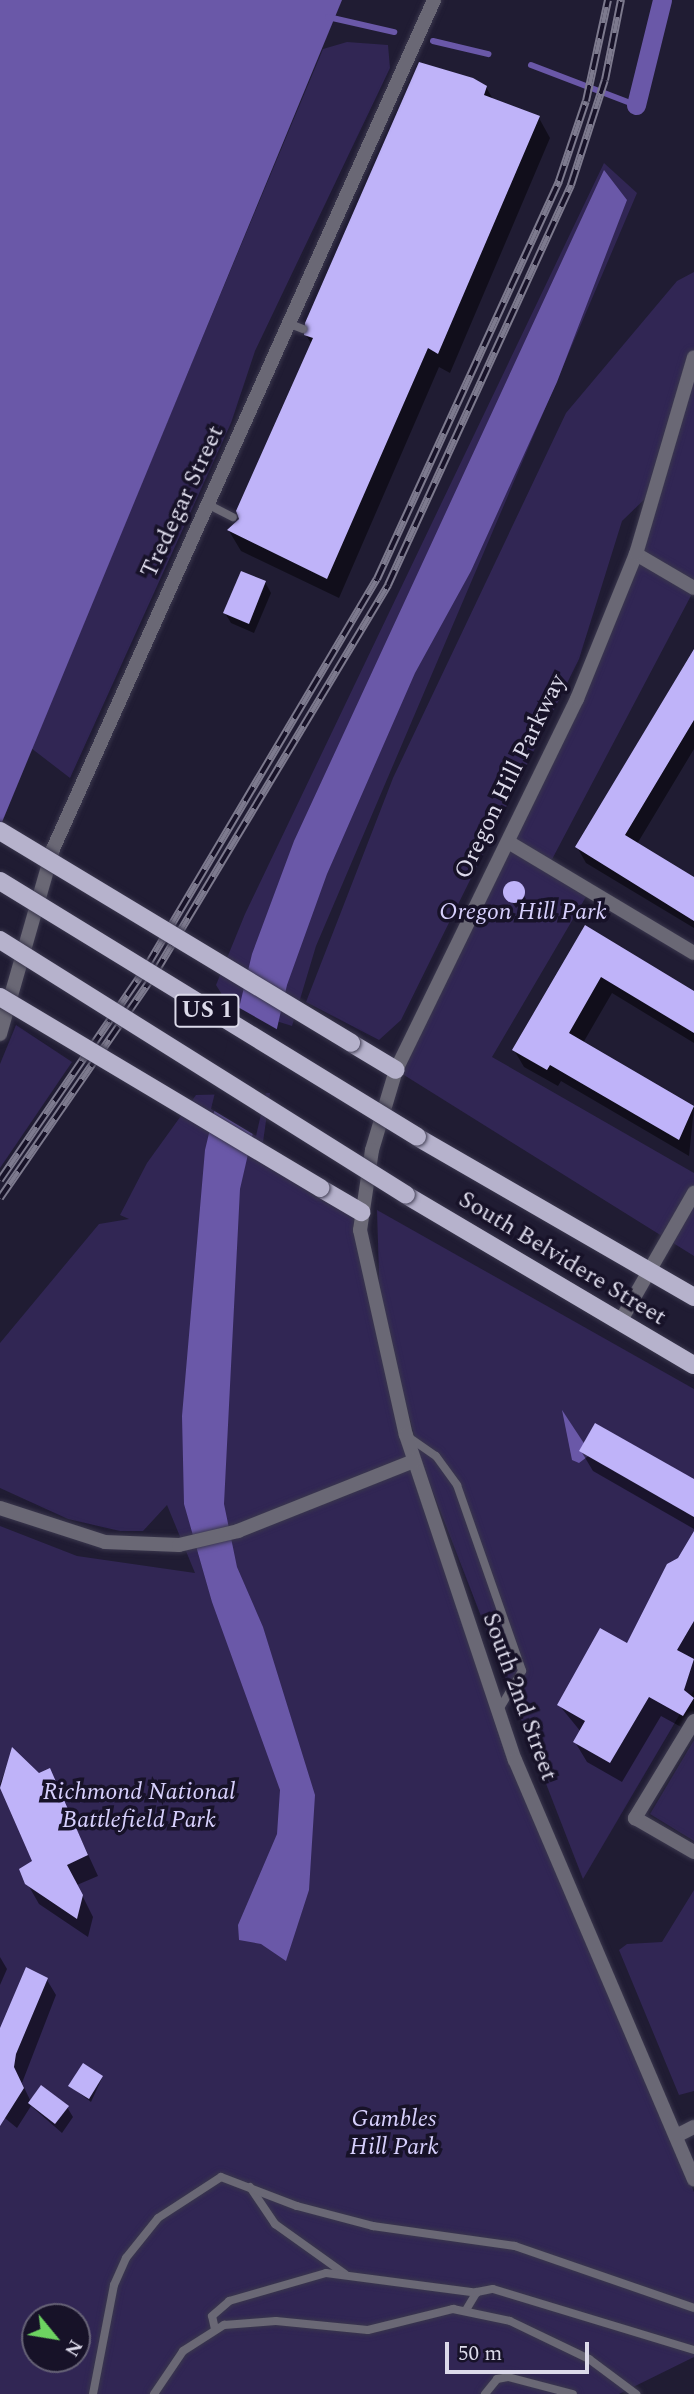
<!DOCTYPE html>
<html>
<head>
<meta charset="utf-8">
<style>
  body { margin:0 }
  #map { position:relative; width:694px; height:2394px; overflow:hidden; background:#201c33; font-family:Spectral,serif }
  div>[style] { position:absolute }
  .green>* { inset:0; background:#312654 }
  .water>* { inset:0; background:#6a58a8 }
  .pier>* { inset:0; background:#201c33 }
  .shadow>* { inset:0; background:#0007 }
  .stream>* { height:6px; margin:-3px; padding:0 3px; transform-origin:3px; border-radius:3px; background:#6a58a8 }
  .canal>* { height:19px; margin:-9.5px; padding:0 9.5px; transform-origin:9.5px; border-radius:9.5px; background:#6a58a8 }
  .building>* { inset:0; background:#bfb3f9 }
  .round { border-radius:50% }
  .roads { filter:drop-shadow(0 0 2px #3a374d) drop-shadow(0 0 2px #3a374d) }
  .service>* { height:8px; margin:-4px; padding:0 4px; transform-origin:4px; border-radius:4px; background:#6a6875 }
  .minor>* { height:14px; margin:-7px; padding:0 7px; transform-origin:7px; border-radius:7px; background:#6a6875 }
  .tertiary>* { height:14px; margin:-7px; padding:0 7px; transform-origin:7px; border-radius:7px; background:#6a6875 }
  .primary>* { height:18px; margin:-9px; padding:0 9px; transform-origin:9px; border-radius:9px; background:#b6b2cc }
  .rail>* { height:8px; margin-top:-4px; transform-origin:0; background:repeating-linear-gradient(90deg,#171228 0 16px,#7d7a8e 0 32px); box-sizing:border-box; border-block:2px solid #7d7a8e }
  .bridges { filter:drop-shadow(0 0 2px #3a374d) drop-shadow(0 0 2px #3a374d) }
  .primary-bridge>* { height:18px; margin:-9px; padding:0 9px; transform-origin:9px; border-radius:9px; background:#b6b2cc }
  span { translate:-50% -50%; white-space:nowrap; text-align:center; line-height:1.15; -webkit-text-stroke:7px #171228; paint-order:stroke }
  .shield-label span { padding:2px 5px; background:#171228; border:2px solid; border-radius:5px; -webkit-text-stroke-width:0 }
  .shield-label { font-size:23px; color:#dcdaea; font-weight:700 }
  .street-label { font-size:24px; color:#dcdaea }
  .park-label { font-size:24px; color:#d7d0fd; font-style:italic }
  .north { position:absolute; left:21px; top:2303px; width:70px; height:70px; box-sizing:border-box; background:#171228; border:2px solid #666276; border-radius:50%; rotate:120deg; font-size:19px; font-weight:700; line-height:28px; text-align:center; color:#dcdaea }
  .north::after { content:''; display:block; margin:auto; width:24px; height:32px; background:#6dd361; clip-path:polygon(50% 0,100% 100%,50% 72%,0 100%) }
  .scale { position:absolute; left:445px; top:2342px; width:144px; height:32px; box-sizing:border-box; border:4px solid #dcdaea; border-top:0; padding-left:9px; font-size:21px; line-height:24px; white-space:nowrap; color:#dcdaea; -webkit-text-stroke:5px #171228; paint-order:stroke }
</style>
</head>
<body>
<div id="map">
  <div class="green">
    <i style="clip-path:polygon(347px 42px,388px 45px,390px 68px,255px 351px,231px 423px,70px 778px,31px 748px,323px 49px)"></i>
    <i style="clip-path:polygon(604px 163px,637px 193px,316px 946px,292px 1026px,229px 1006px,216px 985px,245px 914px)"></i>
    <i style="clip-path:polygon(694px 272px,694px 590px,549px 865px,590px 890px,492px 1057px,694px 1173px,694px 1256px,396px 1070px,557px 744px,652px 492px,622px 521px,579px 659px,401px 1020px,379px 1040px,306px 1002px,393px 778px,566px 413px,677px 281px)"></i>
    <i style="clip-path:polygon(16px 1025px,72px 1062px,0 1168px,0 1064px)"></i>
    <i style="clip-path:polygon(evenodd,270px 1093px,261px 1156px,361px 1212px,386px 1358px,499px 1719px,694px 2192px,694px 2357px,619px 2394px,0 2394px,0 1526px,77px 1556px,195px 1573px,167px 1505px,143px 1531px,120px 1531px,68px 1519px,0 1488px,0 1343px,99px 1224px,129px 1219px,120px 1215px,147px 1163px,196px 1095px,270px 1093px,35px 2317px,77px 2317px,77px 2359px,35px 2359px,35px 2317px)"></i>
    <i style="clip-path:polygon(377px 1210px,694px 1389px,694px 1690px,583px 1879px,422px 1464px,380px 1307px)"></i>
    <i style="clip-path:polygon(694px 1740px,694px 1841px,650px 1814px)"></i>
    <i style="clip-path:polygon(694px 1890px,694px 2091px,679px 2095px,619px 1950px,627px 1944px,662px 1942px)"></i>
  </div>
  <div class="water">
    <i style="clip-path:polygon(0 0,342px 0,0 827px)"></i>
    <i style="clip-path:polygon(604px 170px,627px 200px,557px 382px,471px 571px,415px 673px,327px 874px,287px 985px,240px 1189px,224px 1504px,237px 1567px,263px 1627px,315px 1795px,309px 1890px,286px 1961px,261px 1944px,239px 1940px,238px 1925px,277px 1834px,280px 1790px,212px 1602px,184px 1504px,182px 1416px,205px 1150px,252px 954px,294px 841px)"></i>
    <i style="clip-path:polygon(562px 1410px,591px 1454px,579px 1463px,572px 1460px)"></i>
  </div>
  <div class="pier">
    <i style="clip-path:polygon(236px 1006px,280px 1031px,256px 1136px,211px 1109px)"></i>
  </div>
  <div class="shadow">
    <i style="clip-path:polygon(486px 87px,494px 101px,539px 118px,550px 138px,450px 373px,439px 367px,339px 598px,241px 551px,229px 531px,241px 520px,312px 345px,306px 335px)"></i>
    <i style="clip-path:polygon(265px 582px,271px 593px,254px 633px,231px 623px,225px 613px)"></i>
    <i style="clip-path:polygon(694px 652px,694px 749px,637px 844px,694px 879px,694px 928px,586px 863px,577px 847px)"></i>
    <i style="clip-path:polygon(515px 883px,526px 899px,516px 908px,504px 891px)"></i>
    <i style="clip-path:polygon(585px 927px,694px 993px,694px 1043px,612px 993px,583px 1043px,694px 1108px,689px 1156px,561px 1081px,558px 1086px,524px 1067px,514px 1050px)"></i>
    <i style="clip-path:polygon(581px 1451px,694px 1481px,694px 1529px,593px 1471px)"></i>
    <i style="clip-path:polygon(694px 1534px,694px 1734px,661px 1716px,622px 1782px,587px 1762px,575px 1742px,581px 1732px,559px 1705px,628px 1645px)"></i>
    <i style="clip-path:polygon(13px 1750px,39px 1775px,49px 1770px,98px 1876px,77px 1885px,93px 1917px,88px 1937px,39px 1904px,27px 1883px,34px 1862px,0 1784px)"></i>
    <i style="clip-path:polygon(0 1957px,7px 1969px,0 1985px)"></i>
    <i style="clip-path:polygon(47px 1980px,56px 1995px,22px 2083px,31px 2102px,67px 2107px,73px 2117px,62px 2133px,31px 2106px,17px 2128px,0 2114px,0 2033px)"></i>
    <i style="clip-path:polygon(102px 2078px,91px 2102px,70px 2086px)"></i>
  </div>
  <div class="stream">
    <i style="left:328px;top:17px;width:68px;rotate:12.8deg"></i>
    <i style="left:433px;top:41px;width:57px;rotate:13.3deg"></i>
    <i style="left:531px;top:65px;width:112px;rotate:20.9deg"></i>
  </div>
  <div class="canal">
    <i style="left:636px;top:105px;width:108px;rotate:-76.1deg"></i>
  </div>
  <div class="building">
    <i style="clip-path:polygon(419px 62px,473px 78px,487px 86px,484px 95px,540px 116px,438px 354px,428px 348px,327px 579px,227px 530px,239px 519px,236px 511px,313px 338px,304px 335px,305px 323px)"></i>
    <i style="clip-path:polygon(241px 571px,266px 581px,249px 624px,223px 613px)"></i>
    <i style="clip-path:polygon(694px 649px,694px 720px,625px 835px,694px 877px,694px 921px,575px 847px)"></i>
    <i class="round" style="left:503px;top:881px;width:22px;height:22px"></i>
    <i style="clip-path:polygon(585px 925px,694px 991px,694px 1033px,601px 977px,569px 1033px,694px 1106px,679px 1140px,550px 1065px,547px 1070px,512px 1050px)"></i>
    <i style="clip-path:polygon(595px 1423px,694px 1479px,694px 1517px,579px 1451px)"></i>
    <i style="clip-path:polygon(694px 1531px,694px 1621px,677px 1650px,694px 1659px,684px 1690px,694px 1698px,683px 1716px,649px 1697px,610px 1763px,573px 1742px,585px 1721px,557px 1705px,600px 1628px,627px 1643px,667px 1564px,678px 1558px)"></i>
    <i style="clip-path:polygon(12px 1747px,39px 1773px,50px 1768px,88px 1855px,67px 1865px,83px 1895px,77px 1919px,25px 1884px,19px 1869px,32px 1861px,0 1788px)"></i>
    <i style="clip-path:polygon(26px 1967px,48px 1978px,16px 2054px,14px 2067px,24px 2088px,0 2126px,0 2028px)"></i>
    <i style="clip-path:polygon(83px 2063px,103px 2076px,89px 2099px,68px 2086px)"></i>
    <i style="clip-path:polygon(41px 2085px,69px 2106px,55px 2124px,28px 2103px)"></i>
  </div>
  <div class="roads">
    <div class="service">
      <i style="left:290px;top:324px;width:14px;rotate:21deg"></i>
      <i style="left:207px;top:504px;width:29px;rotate:27deg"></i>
      <i style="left:407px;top:1436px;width:35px;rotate:35deg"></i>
      <i style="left:436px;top:1456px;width:36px;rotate:54deg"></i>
      <i style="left:457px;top:1485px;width:197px;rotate:70.7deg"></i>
      <i style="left:522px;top:1671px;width:49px;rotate:120.8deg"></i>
      <i style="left:250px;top:2187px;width:45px;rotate:56deg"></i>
      <i style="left:275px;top:2224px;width:86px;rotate:35.5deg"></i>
      <i style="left:466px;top:2310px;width:21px;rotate:-59deg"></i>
      <i style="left:477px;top:2292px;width:16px;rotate:-11deg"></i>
      <i style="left:493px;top:2289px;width:210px;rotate:16.9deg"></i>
      <i style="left:215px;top:2329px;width:13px;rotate:-103deg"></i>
      <i style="left:212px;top:2316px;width:23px;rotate:-41deg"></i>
      <i style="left:229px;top:2301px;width:101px;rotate:-16.1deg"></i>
      <i style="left:326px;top:2273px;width:152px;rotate:7.5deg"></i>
      <i style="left:93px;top:2394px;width:111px;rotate:-79.1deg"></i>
      <i style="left:114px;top:2285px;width:30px;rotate:-66deg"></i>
      <i style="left:126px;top:2258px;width:51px;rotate:-51.3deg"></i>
      <i style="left:158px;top:2218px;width:75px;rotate:-33.1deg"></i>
      <i style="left:221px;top:2177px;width:81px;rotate:20.9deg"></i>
      <i style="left:297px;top:2206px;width:79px;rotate:14.7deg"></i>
      <i style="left:373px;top:2226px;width:143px;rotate:8deg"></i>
      <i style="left:515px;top:2246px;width:189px;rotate:19.1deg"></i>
      <i style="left:154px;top:2394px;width:52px;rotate:-56deg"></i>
      <i style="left:183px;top:2351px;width:49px;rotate:-32.4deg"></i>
      <i style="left:224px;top:2325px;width:52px;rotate:-4.4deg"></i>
      <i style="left:276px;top:2321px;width:92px;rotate:5.6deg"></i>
      <i style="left:368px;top:2330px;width:88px;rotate:-13.9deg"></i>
      <i style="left:453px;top:2309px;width:58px;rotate:11.9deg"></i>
      <i style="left:510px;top:2321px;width:88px;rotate:25.7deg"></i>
      <i style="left:589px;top:2359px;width:59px;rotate:36.7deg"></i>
      <i style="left:485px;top:2394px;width:19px;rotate:-51deg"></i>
      <i style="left:497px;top:2379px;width:11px;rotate:-10deg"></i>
      <i style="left:508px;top:2377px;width:67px;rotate:14.7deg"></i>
    </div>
    <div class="minor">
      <i style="left:636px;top:554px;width:67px;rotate:30.4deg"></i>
      <i style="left:510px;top:843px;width:214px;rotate:30.9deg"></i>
      <i style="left:0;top:1034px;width:192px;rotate:-74deg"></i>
      <i style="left:53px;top:849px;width:931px;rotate:-65.83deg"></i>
      <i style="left:396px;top:1070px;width:413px;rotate:-64deg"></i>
      <i style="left:577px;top:699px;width:157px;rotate:-67.9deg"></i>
      <i style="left:636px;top:554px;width:205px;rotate:-73.6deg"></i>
      <i style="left:620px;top:1322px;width:149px;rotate:-60.2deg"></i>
      <i style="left:694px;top:1721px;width:114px;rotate:121.3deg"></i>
      <i style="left:635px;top:1818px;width:68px;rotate:30deg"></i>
      <i style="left:676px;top:2136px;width:20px;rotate:-27deg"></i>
    </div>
    <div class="tertiary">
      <i style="left:396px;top:1070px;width:84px;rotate:106.7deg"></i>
      <i style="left:372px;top:1150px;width:81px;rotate:98.5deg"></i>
      <i style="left:360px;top:1230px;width:210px;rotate:77.4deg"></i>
      <i style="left:406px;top:1435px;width:343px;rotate:71.5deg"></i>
      <i style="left:515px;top:1760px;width:456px;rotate:66.9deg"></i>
      <i style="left:0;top:1508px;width:110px;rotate:17.9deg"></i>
      <i style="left:105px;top:1542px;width:74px;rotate:2.3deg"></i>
      <i style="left:179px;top:1545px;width:61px;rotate:-13.3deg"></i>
      <i style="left:238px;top:1531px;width:189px;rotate:-21.7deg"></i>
    </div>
    <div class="primary">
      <i style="left:351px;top:1043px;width:52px;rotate:31deg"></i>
      <i style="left:417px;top:1137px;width:320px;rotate:30deg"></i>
      <i style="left:320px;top:1188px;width:48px;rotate:30.3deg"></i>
      <i style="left:406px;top:1195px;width:334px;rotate:30.6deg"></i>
    </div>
  </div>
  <div class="rail">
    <i style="left:0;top:1180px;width:260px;rotate:-55.5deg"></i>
    <i style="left:147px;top:966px;width:450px;rotate:-59.3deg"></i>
    <i style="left:377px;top:579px;width:438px;rotate:-65.4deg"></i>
    <i style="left:559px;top:181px;width:84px;rotate:-71.4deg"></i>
    <i style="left:586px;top:101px;width:103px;rotate:-77.7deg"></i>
    <i style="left:0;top:1198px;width:273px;rotate:-55.4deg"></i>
    <i style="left:155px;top:973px;width:453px;rotate:-59deg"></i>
    <i style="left:388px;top:585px;width:440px;rotate:-65.4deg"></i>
    <i style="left:571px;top:185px;width:110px;rotate:-72.1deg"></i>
    <i style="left:605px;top:80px;width:82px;rotate:-78.7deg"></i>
  </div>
  <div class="bridges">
    <div class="primary-bridge">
      <i style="left:0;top:831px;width:410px;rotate:31.1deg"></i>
      <i style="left:0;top:881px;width:489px;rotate:31.5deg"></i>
      <i style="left:0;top:940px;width:479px;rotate:32.1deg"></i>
      <i style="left:0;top:997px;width:373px;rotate:30.8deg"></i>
    </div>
  </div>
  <div class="shield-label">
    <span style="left:207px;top:1011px">US 1</span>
  </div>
  <div class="street-label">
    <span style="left:183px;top:502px;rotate:-65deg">Tredegar Street</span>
    <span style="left:511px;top:777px;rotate:-64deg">Oregon Hill Parkway</span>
    <span style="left:562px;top:1259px;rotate:31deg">South Belvidere Street</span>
    <span style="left:519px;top:1697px;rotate:70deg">South 2nd Street</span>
  </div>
  <div class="park-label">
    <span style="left:523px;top:913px">Oregon Hill Park</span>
    <span style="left:139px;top:1807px">Richmond National<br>Battlefield Park</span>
    <span style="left:394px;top:2134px">Gambles<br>Hill Park</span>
  </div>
  <div class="north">N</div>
  <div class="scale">50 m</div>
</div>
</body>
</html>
